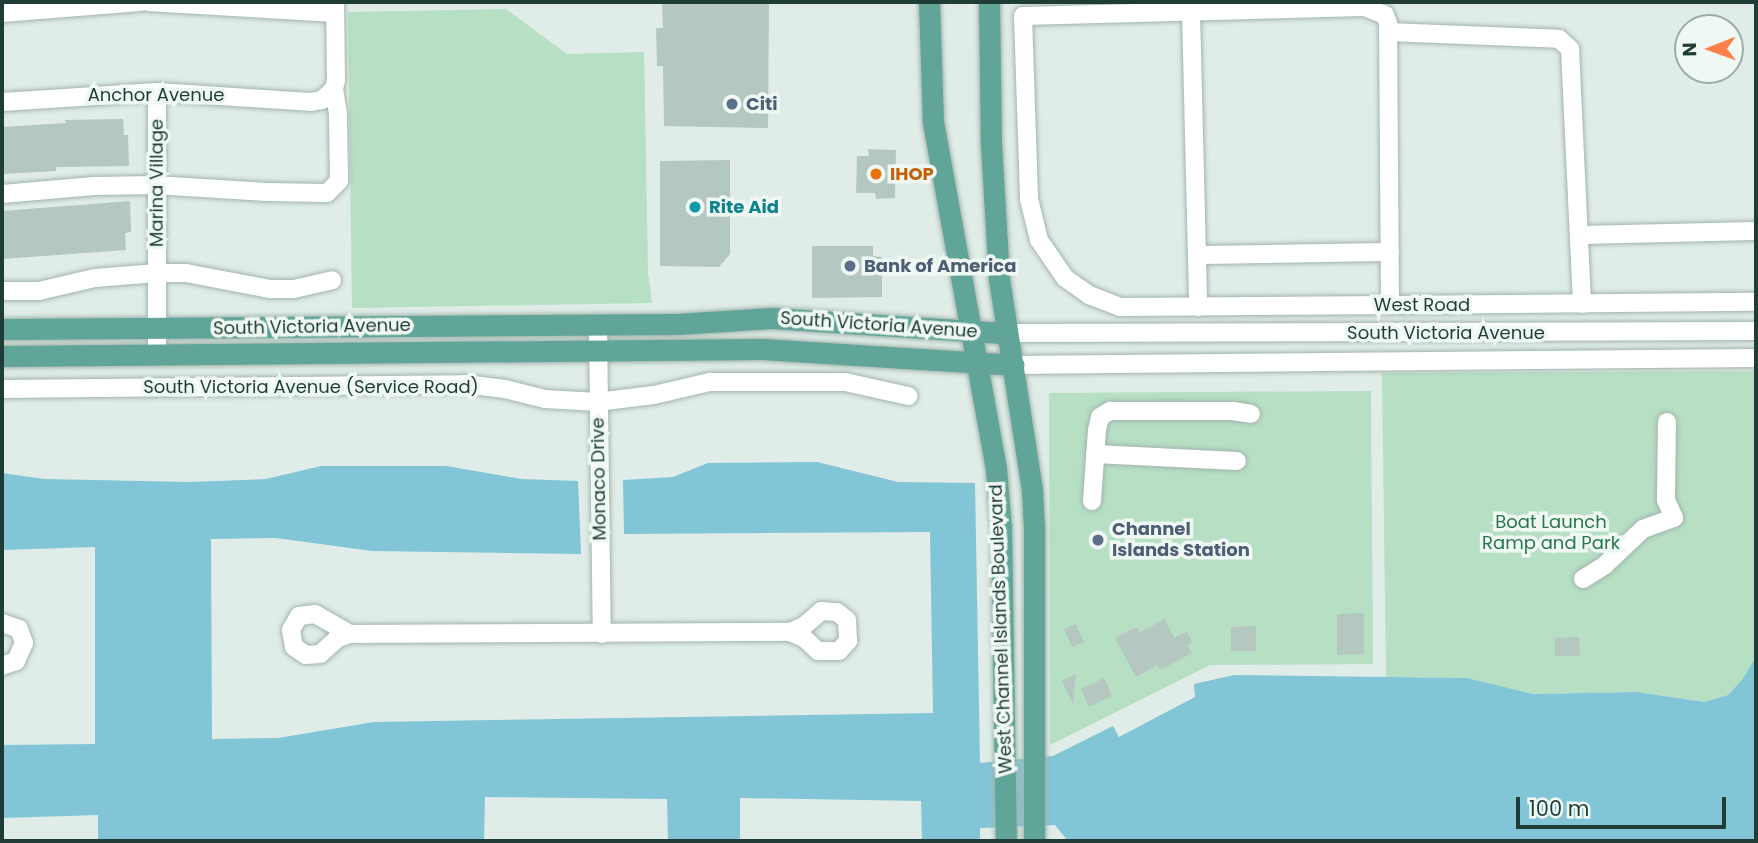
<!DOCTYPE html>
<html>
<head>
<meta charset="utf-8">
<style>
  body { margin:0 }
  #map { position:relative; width:1758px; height:843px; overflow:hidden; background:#dfece7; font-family:Poppins,sans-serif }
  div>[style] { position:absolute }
  .green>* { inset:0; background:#b6dfc3 }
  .water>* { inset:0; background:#82c5d6 }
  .building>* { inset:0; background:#b4c7c0 }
  .roads { filter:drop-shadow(0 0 2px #a2b4ae) drop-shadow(0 0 2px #a2b4ae) }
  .minor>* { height:18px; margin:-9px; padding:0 9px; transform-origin:9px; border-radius:9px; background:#fff }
  .major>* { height:21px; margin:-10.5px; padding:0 10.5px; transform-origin:10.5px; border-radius:10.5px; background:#60a597 }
  .dots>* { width:19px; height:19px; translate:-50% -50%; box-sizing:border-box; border:4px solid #f0f8f4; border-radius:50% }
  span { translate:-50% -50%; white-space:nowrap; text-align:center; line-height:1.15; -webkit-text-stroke:7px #f0f8f4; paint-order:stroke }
  .street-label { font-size:18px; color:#1f3d36 }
  .service-label { font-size:18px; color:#4e5e75; font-weight:700 }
  .left { translate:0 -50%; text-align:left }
  .food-label { font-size:18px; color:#c56008; font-weight:700 }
  .culture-label { font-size:18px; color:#0d838f; font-weight:700 }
  .park-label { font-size:18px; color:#267749 }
  .frame { position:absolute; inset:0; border:4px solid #1f3d36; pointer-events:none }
  .north { position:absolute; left:1674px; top:14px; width:70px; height:70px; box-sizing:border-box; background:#f0f8f4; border:2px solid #9cada8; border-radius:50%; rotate:269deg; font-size:19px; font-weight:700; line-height:28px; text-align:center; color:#1f3d36 }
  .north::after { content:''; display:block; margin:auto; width:24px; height:32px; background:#fd804c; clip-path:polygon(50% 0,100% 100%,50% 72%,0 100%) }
  .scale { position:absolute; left:1516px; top:797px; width:210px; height:32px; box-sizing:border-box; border:4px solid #1f3d36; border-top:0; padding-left:9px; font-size:21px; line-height:24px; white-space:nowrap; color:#1f3d36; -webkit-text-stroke:5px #f0f8f4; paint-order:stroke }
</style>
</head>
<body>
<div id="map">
  <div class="green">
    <i style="clip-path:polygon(506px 9px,567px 54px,644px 52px,648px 272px,652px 303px,352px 308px,348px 12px)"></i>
    <i style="clip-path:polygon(1756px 371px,1756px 657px,1742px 680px,1728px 695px,1704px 702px,1637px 692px,1533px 694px,1467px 678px,1386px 677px,1382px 373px)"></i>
    <i style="clip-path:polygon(1371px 391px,1373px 664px,1210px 665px,1050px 745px,1049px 393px)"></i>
  </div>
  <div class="water">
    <i style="clip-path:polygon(817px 462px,898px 482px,975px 483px,980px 763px,1053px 756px,1113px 726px,1119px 737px,1195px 697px,1194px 684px,1234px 675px,1467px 678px,1533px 694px,1637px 692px,1704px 702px,1728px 695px,1742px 680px,1756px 657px,1756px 841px,1068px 841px,1055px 825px,980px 828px,980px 841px,922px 841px,921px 801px,740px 798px,740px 841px,668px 841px,667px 799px,485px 797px,484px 841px,98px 841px,98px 815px,2px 818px,2px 745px,95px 744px,95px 547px,2px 550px,2px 473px,44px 479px,190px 482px,266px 479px,321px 466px,446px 466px,521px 479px,578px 481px,581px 554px,372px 551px,276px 538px,211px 539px,212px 739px,278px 738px,374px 722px,933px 713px,930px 532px,624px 534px,623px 480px,673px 477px,708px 463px)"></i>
  </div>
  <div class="building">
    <i style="clip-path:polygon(662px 2px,769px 2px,768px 128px,664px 126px,663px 66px,657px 66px,656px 28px,663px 28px)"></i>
    <i style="clip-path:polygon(123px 119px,124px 135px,128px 135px,129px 166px,56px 167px,56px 171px,2px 174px,2px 127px,66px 123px,65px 120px)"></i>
    <i style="clip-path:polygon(868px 149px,896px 150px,895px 198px,876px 199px,875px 193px,856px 193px,857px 156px,869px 156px)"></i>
    <i style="clip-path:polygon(730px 160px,730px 254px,719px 267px,660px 266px,660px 161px)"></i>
    <i style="clip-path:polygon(130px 201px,131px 232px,125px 233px,126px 250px,2px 259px,2px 211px)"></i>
    <i style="clip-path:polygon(812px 246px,873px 246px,873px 256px,882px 257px,882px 297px,812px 298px)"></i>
    <i style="clip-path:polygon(1364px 613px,1364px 654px,1337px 655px,1337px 614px)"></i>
    <i style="clip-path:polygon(1165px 619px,1174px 638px,1187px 632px,1192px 642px,1187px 645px,1192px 653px,1160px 670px,1157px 665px,1136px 677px,1115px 638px,1137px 627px,1140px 632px)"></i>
    <i style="clip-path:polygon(1076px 624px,1084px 642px,1072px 647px,1064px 629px)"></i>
    <i style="clip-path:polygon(1256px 626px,1256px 651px,1231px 651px,1231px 627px)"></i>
    <i style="clip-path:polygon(1579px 637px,1580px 656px,1555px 656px,1555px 638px)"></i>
    <i style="clip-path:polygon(1076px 674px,1073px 704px,1062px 681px)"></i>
    <i style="clip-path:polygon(1104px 678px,1112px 696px,1089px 707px,1081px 689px)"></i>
  </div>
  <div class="roads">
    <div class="minor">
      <i style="left:148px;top:2px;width:187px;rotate:3.4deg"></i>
      <i style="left:1191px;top:12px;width:295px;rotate:88.6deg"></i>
      <i style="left:2px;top:13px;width:139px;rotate:-4.5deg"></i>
      <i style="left:1388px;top:32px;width:171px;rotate:2.3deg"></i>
      <i style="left:1559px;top:39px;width:15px;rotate:42deg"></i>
      <i style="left:1570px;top:49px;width:255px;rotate:87.3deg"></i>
      <i style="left:2px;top:102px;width:155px;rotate:-3.7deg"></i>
      <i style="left:157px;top:92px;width:153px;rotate:3.7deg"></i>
      <i style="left:310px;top:102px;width:12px;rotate:-9deg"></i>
      <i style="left:322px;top:100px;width:16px;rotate:-43deg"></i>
      <i style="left:334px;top:89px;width:9px;rotate:-77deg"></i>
      <i style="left:336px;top:80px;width:78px;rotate:-90.7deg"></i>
      <i style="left:2px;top:194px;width:92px;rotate:-5deg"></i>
      <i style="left:94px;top:186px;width:61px;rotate:-0.9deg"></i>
      <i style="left:155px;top:185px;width:112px;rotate:3.6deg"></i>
      <i style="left:267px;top:192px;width:60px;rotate:1deg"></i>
      <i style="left:327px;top:193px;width:17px;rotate:-45deg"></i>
      <i style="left:339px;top:181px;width:67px;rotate:-90.9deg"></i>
      <i style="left:338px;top:114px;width:25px;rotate:-99deg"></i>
      <i style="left:1579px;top:235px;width:177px;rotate:-1.3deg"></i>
      <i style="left:1198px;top:255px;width:192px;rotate:-0.9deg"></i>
      <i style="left:2px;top:291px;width:37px"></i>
      <i style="left:39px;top:291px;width:57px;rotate:-13.1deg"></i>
      <i style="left:95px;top:278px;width:62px;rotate:-4.6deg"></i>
      <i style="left:157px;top:273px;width:29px"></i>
      <i style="left:186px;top:273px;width:86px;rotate:10.8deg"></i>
      <i style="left:270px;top:289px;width:24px"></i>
      <i style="left:294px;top:289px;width:39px;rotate:-13deg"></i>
      <i style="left:1390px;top:305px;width:282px;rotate:-90.4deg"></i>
      <i style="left:1388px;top:23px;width:9px;rotate:-111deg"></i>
      <i style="left:1385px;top:15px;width:22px;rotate:-159deg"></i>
      <i style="left:1364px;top:7px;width:341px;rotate:178.5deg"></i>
      <i style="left:1023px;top:16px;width:183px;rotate:88.1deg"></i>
      <i style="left:1029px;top:199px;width:42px;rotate:76.3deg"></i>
      <i style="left:1039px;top:240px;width:46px;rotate:55.6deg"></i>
      <i style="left:1065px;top:278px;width:29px;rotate:35deg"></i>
      <i style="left:1089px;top:295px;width:33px;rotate:21deg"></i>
      <i style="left:1120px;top:307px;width:270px;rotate:-0.4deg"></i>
      <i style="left:1390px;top:305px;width:366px;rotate:-0.5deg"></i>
      <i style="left:598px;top:325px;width:309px;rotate:89.3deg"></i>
      <i style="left:1007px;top:333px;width:749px;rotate:-0.15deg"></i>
      <i style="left:157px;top:355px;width:263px;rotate:-90deg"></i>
      <i style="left:1013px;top:365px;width:743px;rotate:-0.54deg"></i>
      <i style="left:2px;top:389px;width:463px;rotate:-0.6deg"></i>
      <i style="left:465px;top:384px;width:40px;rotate:7.1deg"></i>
      <i style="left:505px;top:389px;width:41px;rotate:14deg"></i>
      <i style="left:545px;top:399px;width:52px;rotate:3.3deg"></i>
      <i style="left:597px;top:402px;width:57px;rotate:-7deg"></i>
      <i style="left:654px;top:395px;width:57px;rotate:-13.3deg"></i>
      <i style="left:709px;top:382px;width:136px"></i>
      <i style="left:845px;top:382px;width:65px;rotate:12.5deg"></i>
      <i style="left:1095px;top:454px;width:142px;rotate:2.8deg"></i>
      <i style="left:1092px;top:501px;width:71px;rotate:-86deg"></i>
      <i style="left:1097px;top:430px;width:13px;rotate:-77deg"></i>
      <i style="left:1100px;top:417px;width:12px;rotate:-31deg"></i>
      <i style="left:1110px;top:411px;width:123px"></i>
      <i style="left:1233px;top:411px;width:18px;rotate:9deg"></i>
      <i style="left:1583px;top:579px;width:26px;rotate:-32deg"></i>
      <i style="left:1605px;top:565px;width:52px;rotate:-43.5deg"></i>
      <i style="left:1643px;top:529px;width:33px;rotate:-20deg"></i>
      <i style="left:1674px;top:518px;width:20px;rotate:-114deg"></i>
      <i style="left:1666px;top:500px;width:78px;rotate:-89.3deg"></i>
      <i style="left:821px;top:611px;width:16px;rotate:4deg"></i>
      <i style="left:837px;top:612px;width:13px;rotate:39deg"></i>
      <i style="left:847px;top:620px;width:21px;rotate:87deg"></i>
      <i style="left:848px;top:641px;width:13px;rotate:132deg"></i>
      <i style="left:839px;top:651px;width:21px;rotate:180deg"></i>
      <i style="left:818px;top:651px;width:19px;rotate:-137deg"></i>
      <i style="left:804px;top:638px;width:15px;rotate:-157deg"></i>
      <i style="left:790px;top:632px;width:15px;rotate:-23deg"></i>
      <i style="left:804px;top:626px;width:23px;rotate:-41deg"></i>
      <i style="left:2px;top:623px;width:18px;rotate:19deg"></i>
      <i style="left:19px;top:629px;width:15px;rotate:70deg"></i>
      <i style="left:24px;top:643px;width:20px;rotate:114deg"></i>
      <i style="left:16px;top:661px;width:15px;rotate:160deg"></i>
      <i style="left:350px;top:634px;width:40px;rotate:-150.3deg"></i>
      <i style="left:315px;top:614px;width:16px;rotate:173deg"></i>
      <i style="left:299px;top:616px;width:16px;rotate:120deg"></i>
      <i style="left:291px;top:630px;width:17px;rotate:80deg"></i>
      <i style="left:294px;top:647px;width:14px;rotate:34deg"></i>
      <i style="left:306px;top:655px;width:14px;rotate:-4deg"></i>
      <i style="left:320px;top:654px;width:24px;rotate:-42deg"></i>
      <i style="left:338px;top:638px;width:13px;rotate:-18deg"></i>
      <i style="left:350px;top:634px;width:440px;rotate:-0.3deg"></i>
    </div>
    <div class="major">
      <i style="left:929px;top:2px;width:120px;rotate:88.1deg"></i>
      <i style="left:933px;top:122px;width:353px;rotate:79.7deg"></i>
      <i style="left:996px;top:469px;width:60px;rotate:85.2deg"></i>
      <i style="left:1001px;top:529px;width:312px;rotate:89.1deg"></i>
      <i style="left:989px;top:2px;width:142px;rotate:89.2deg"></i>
      <i style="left:991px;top:144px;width:135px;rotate:86.6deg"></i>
      <i style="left:999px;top:279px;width:214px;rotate:81.1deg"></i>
      <i style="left:1032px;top:490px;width:35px;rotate:87deg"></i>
      <i style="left:1034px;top:525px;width:316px;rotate:90deg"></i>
      <i style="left:2px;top:329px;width:675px;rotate:-0.42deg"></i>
      <i style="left:677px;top:324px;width:95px;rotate:-3.6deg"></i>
      <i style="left:772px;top:318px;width:235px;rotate:3.7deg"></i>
      <i style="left:2px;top:356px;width:760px;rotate:-0.53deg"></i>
      <i style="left:762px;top:349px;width:252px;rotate:3.6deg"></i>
    </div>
  </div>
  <div class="dots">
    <i style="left:732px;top:104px;background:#5c6f8a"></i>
    <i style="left:876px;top:174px;background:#e8710a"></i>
    <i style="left:695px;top:207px;background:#0f9aa8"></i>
    <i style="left:850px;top:266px;background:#5c6f8a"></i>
    <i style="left:1098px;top:540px;background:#5c6f8a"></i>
  </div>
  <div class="street-label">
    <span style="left:156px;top:95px">Anchor Avenue</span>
    <span style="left:157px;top:183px;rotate:-90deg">Marina Village</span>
    <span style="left:1422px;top:305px">West Road</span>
    <span style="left:879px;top:325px;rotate:4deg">South Victoria Avenue</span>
    <span style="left:312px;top:327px;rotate:-1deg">South Victoria Avenue</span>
    <span style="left:1446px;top:333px">South Victoria Avenue</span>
    <span style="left:311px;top:387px">South Victoria Avenue (Service Road)</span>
    <span style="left:599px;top:479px;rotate:-91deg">Monaco Drive</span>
    <span style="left:1001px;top:629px;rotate:-92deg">West Channel Islands Boulevard</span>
  </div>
  <div class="service-label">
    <span class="left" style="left:746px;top:104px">Citi</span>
    <span class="left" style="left:864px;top:266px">Bank of America</span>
    <span class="left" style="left:1112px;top:540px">Channel<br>Islands Station</span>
  </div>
  <div class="food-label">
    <span class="left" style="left:890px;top:174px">IHOP</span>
  </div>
  <div class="culture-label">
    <span class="left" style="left:709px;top:207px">Rite Aid</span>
  </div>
  <div class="park-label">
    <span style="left:1551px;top:533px">Boat Launch<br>Ramp and Park</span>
  </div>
  <div class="frame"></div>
  <div class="north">N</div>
  <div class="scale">100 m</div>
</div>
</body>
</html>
